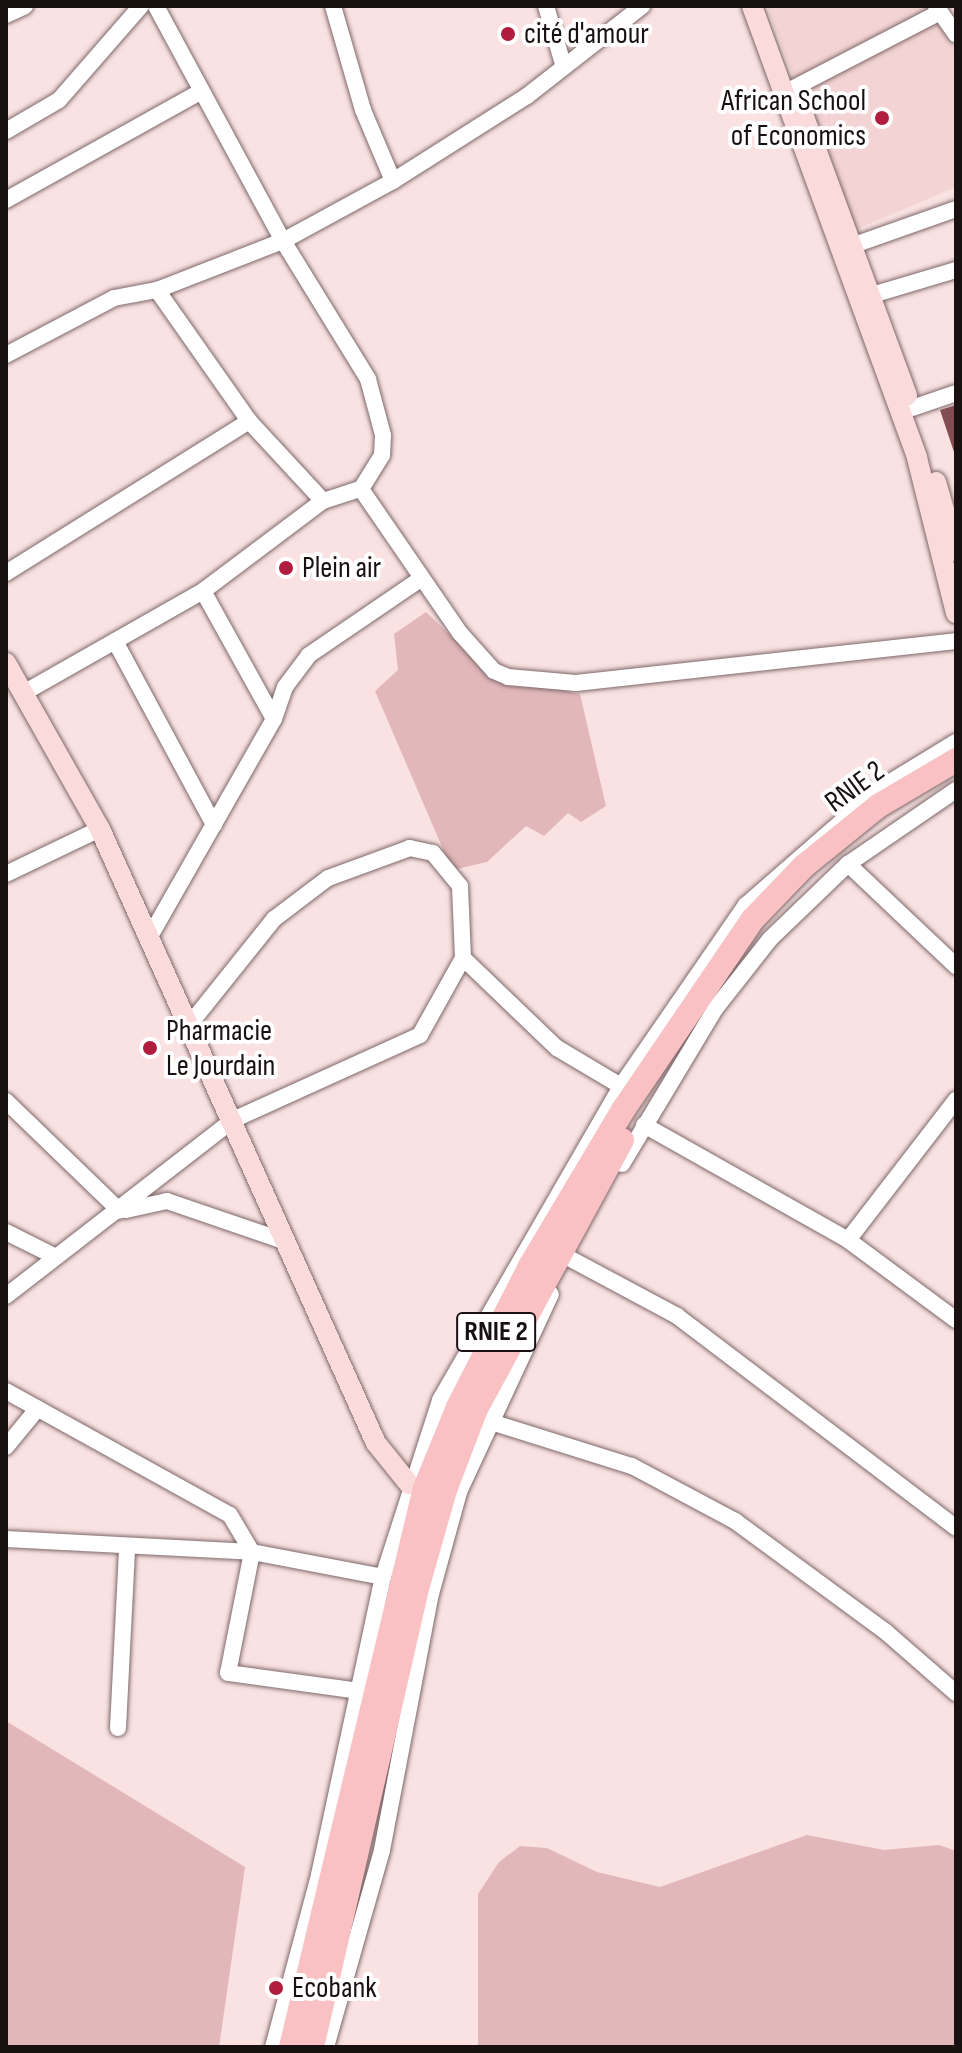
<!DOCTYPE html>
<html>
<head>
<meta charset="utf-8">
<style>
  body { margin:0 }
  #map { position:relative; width:962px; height:2053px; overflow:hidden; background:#fae2e2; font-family:"Sofia Sans Condensed",sans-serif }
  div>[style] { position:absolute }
  .built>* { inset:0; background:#f4d3d4 }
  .green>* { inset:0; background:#e2b7b9 }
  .building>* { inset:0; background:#824d51 }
  .roads { filter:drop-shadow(0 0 2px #7d6869) drop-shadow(0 0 2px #7d6869) }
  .minor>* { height:16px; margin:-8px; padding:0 8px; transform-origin:8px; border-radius:8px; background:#fff }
  .major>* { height:20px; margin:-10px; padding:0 10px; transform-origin:10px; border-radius:10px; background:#fbdadc }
  .highway>* { height:24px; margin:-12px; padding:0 12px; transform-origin:12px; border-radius:12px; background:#f9c1c4 }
  .dots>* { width:22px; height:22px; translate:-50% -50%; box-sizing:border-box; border:4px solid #fff; border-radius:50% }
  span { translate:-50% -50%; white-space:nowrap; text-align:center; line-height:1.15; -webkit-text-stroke:8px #fff; paint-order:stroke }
  .shield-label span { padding:2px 6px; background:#fff; border:2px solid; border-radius:6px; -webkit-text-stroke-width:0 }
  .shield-label { font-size:28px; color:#181011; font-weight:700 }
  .poi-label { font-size:30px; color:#181011 }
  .left { translate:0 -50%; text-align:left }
  .right { translate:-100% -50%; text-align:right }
  .street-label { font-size:30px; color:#181011 }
  .frame { position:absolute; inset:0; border:8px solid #181011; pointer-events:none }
</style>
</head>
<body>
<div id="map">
  <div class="built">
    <i style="clip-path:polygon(767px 6px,925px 6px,956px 49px,956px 187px,850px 232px)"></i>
  </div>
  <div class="green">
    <i style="clip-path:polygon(426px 612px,493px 676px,580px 694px,606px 806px,581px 822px,568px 813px,544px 836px,526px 826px,487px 862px,452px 870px,375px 691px,398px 670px,394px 634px)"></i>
    <i style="clip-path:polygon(6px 1721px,245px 1867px,219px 2047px,6px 2047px)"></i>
    <i style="clip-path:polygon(807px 1835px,884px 1850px,939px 1845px,956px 1851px,956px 2047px,478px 2047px,478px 1894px,499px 1862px,520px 1846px,547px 1848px,597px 1872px,660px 1887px)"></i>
  </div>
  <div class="building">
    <i style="clip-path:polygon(956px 405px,956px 452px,954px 452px,940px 410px)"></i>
  </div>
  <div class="roads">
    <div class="minor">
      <i style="left:333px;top:6px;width:108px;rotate:73.9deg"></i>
      <i style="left:363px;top:110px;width:77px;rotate:67.1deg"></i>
      <i style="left:546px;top:6px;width:60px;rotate:73.7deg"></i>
      <i style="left:936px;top:6px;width:35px;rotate:55deg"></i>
      <i style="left:6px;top:15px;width:21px;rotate:-25deg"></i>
      <i style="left:782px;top:94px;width:178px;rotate:-27.4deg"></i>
      <i style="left:6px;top:131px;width:61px;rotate:-30.3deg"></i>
      <i style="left:59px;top:100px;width:125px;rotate:-48.9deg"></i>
      <i style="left:6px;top:200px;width:222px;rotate:-29.1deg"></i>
      <i style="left:840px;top:250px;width:123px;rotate:-19.5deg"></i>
      <i style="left:157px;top:290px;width:160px;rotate:54.9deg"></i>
      <i style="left:249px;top:421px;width:109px;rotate:47.2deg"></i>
      <i style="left:872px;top:295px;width:88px;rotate:-16.6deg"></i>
      <i style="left:6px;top:355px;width:122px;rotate:-27.8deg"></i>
      <i style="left:114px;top:298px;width:44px;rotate:-10.5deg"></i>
      <i style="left:157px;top:290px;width:135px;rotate:-21.3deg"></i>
      <i style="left:283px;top:241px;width:125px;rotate:-28.6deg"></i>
      <i style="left:393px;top:181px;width:159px;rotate:-32.4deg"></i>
      <i style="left:527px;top:96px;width:146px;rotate:-38deg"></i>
      <i style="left:912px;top:408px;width:46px;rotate:-18.8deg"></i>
      <i style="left:361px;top:489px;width:175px;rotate:55.5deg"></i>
      <i style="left:460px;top:633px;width:51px;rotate:48.2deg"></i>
      <i style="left:494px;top:671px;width:15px;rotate:23deg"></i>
      <i style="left:508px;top:677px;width:68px;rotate:5deg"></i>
      <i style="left:576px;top:683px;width:382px;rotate:-6.3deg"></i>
      <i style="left:6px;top:573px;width:287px;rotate:-32deg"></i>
      <i style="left:203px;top:591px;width:146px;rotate:61deg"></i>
      <i style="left:115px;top:641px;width:209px;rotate:61.7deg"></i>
      <i style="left:27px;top:691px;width:202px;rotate:-29.6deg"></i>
      <i style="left:203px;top:591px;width:150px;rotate:-36.9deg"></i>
      <i style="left:323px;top:501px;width:40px;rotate:-18deg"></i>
      <i style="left:361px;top:489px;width:40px;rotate:-58deg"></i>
      <i style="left:382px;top:455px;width:20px;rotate:-87deg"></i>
      <i style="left:383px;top:435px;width:58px;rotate:-105deg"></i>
      <i style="left:368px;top:379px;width:162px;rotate:-121.6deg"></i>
      <i style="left:283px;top:241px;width:267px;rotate:-118.4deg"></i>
      <i style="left:848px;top:864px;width:149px;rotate:43.4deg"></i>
      <i style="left:6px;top:874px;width:104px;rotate:-25.6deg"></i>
      <i style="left:149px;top:938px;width:252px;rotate:-60.3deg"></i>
      <i style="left:274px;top:719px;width:34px;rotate:-71deg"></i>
      <i style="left:285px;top:687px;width:40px;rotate:-53deg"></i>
      <i style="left:309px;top:655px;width:133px;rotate:-34.3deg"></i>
      <i style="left:463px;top:958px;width:130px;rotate:43.8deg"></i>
      <i style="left:557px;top:1048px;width:74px;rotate:30.7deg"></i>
      <i style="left:6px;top:1101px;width:158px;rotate:44deg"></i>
      <i style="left:644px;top:1125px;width:234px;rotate:29.4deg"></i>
      <i style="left:848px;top:1240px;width:134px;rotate:36.5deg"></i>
      <i style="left:622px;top:1164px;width:181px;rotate:-59deg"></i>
      <i style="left:715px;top:1009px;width:89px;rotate:-51.8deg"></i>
      <i style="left:770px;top:939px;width:108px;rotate:-43.9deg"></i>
      <i style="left:848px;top:864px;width:131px;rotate:-34.4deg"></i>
      <i style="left:126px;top:1210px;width:42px;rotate:-12.4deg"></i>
      <i style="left:167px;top:1201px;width:127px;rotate:18.9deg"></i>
      <i style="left:6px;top:1232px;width:54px;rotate:26.6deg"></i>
      <i style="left:848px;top:1240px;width:177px;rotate:-52.4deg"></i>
      <i style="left:569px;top:1258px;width:123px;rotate:28.2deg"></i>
      <i style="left:677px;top:1316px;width:350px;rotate:37.2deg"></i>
      <i style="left:6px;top:1296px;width:287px;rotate:-37.8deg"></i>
      <i style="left:233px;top:1120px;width:205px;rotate:-24.4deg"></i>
      <i style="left:420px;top:1035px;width:88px;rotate:-60.8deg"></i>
      <i style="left:463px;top:958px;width:72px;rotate:-92.4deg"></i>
      <i style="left:460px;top:886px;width:43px;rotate:-129.3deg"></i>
      <i style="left:433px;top:853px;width:24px;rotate:-168deg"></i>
      <i style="left:410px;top:848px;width:87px;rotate:159.9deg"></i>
      <i style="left:328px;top:878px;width:68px;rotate:142.8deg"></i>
      <i style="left:274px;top:919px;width:136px;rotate:128.7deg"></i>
      <i style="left:6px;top:1391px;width:256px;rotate:29deg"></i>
      <i style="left:230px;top:1515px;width:43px;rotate:59.3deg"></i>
      <i style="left:252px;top:1552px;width:123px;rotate:101.2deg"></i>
      <i style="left:228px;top:1673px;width:132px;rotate:7.8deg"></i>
      <i style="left:488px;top:1421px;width:151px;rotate:17.4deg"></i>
      <i style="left:632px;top:1466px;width:117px;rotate:28.1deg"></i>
      <i style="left:735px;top:1521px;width:187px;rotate:36.3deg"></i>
      <i style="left:886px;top:1632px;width:93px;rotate:41.1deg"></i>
      <i style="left:6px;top:1447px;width:50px;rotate:-50.6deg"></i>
      <i style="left:6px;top:1539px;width:246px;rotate:3deg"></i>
      <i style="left:252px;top:1552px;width:133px;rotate:10.8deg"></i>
      <i style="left:118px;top:1728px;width:180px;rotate:-87.1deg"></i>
      <i style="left:273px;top:2047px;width:178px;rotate:-75deg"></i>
      <i style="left:319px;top:1875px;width:305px;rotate:-77.9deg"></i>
      <i style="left:383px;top:1577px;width:186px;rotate:-72.1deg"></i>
      <i style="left:440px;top:1400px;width:362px;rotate:-60deg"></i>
      <i style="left:621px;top:1086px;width:220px;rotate:-55.4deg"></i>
      <i style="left:746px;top:905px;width:176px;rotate:-41.1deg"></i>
      <i style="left:879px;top:789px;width:90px;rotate:-31.4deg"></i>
      <i style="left:326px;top:2047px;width:205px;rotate:-74.1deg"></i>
      <i style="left:382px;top:1850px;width:261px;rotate:-79.2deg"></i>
      <i style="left:431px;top:1594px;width:106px;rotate:-74.6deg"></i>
      <i style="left:459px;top:1492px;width:218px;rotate:-65.1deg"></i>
    </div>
    <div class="major">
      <i style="left:752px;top:6px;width:481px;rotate:69.9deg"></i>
      <i style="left:917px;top:458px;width:160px;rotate:75.9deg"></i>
      <i style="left:803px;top:114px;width:300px;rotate:69.7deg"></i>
      <i style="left:936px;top:482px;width:72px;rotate:73.8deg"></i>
      <i style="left:6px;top:663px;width:191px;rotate:60.5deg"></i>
      <i style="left:100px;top:829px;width:673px;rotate:65.8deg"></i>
      <i style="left:376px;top:1443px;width:53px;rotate:51.2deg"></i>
    </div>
    <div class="highway">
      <i style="left:291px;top:2047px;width:575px;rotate:-76.52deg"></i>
      <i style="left:425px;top:1488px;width:87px;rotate:-67.8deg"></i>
      <i style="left:458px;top:1407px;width:158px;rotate:-62.9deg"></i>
      <i style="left:530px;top:1266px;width:182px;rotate:-59.2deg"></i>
      <i style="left:623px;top:1110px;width:231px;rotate:-55.8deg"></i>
      <i style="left:753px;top:919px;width:74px;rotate:-46.1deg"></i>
      <i style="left:804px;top:866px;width:95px;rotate:-39deg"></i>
      <i style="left:878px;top:806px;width:91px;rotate:-30.5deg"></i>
      <i style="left:312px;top:2047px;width:474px;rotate:-77.1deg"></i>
      <i style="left:418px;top:1585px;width:99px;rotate:-74.1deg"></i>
      <i style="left:445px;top:1490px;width:87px;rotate:-69.1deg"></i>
      <i style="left:476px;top:1409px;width:306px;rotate:-61.5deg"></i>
    </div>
  </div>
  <div class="dots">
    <i style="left:508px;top:34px;background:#b01d3e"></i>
    <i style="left:882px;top:118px;background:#b01d3e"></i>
    <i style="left:286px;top:568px;background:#b01d3e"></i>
    <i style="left:150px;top:1048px;background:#b01d3e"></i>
    <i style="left:276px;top:1988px;background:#b01d3e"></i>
  </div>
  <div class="shield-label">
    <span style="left:496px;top:1332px">RNIE 2</span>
  </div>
  <div class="poi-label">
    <span class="left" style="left:524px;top:34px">cité d'amour</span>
    <span class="right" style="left:866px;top:118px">African School<br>of Economics</span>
    <span class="left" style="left:302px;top:568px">Plein air</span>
    <span class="left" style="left:166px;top:1048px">Pharmacie<br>Le Jourdain</span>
    <span class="left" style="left:292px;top:1988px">Ecobank</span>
  </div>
  <div class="street-label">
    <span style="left:855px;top:787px;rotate:-36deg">RNIE 2</span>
  </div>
  <div class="frame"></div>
</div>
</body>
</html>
